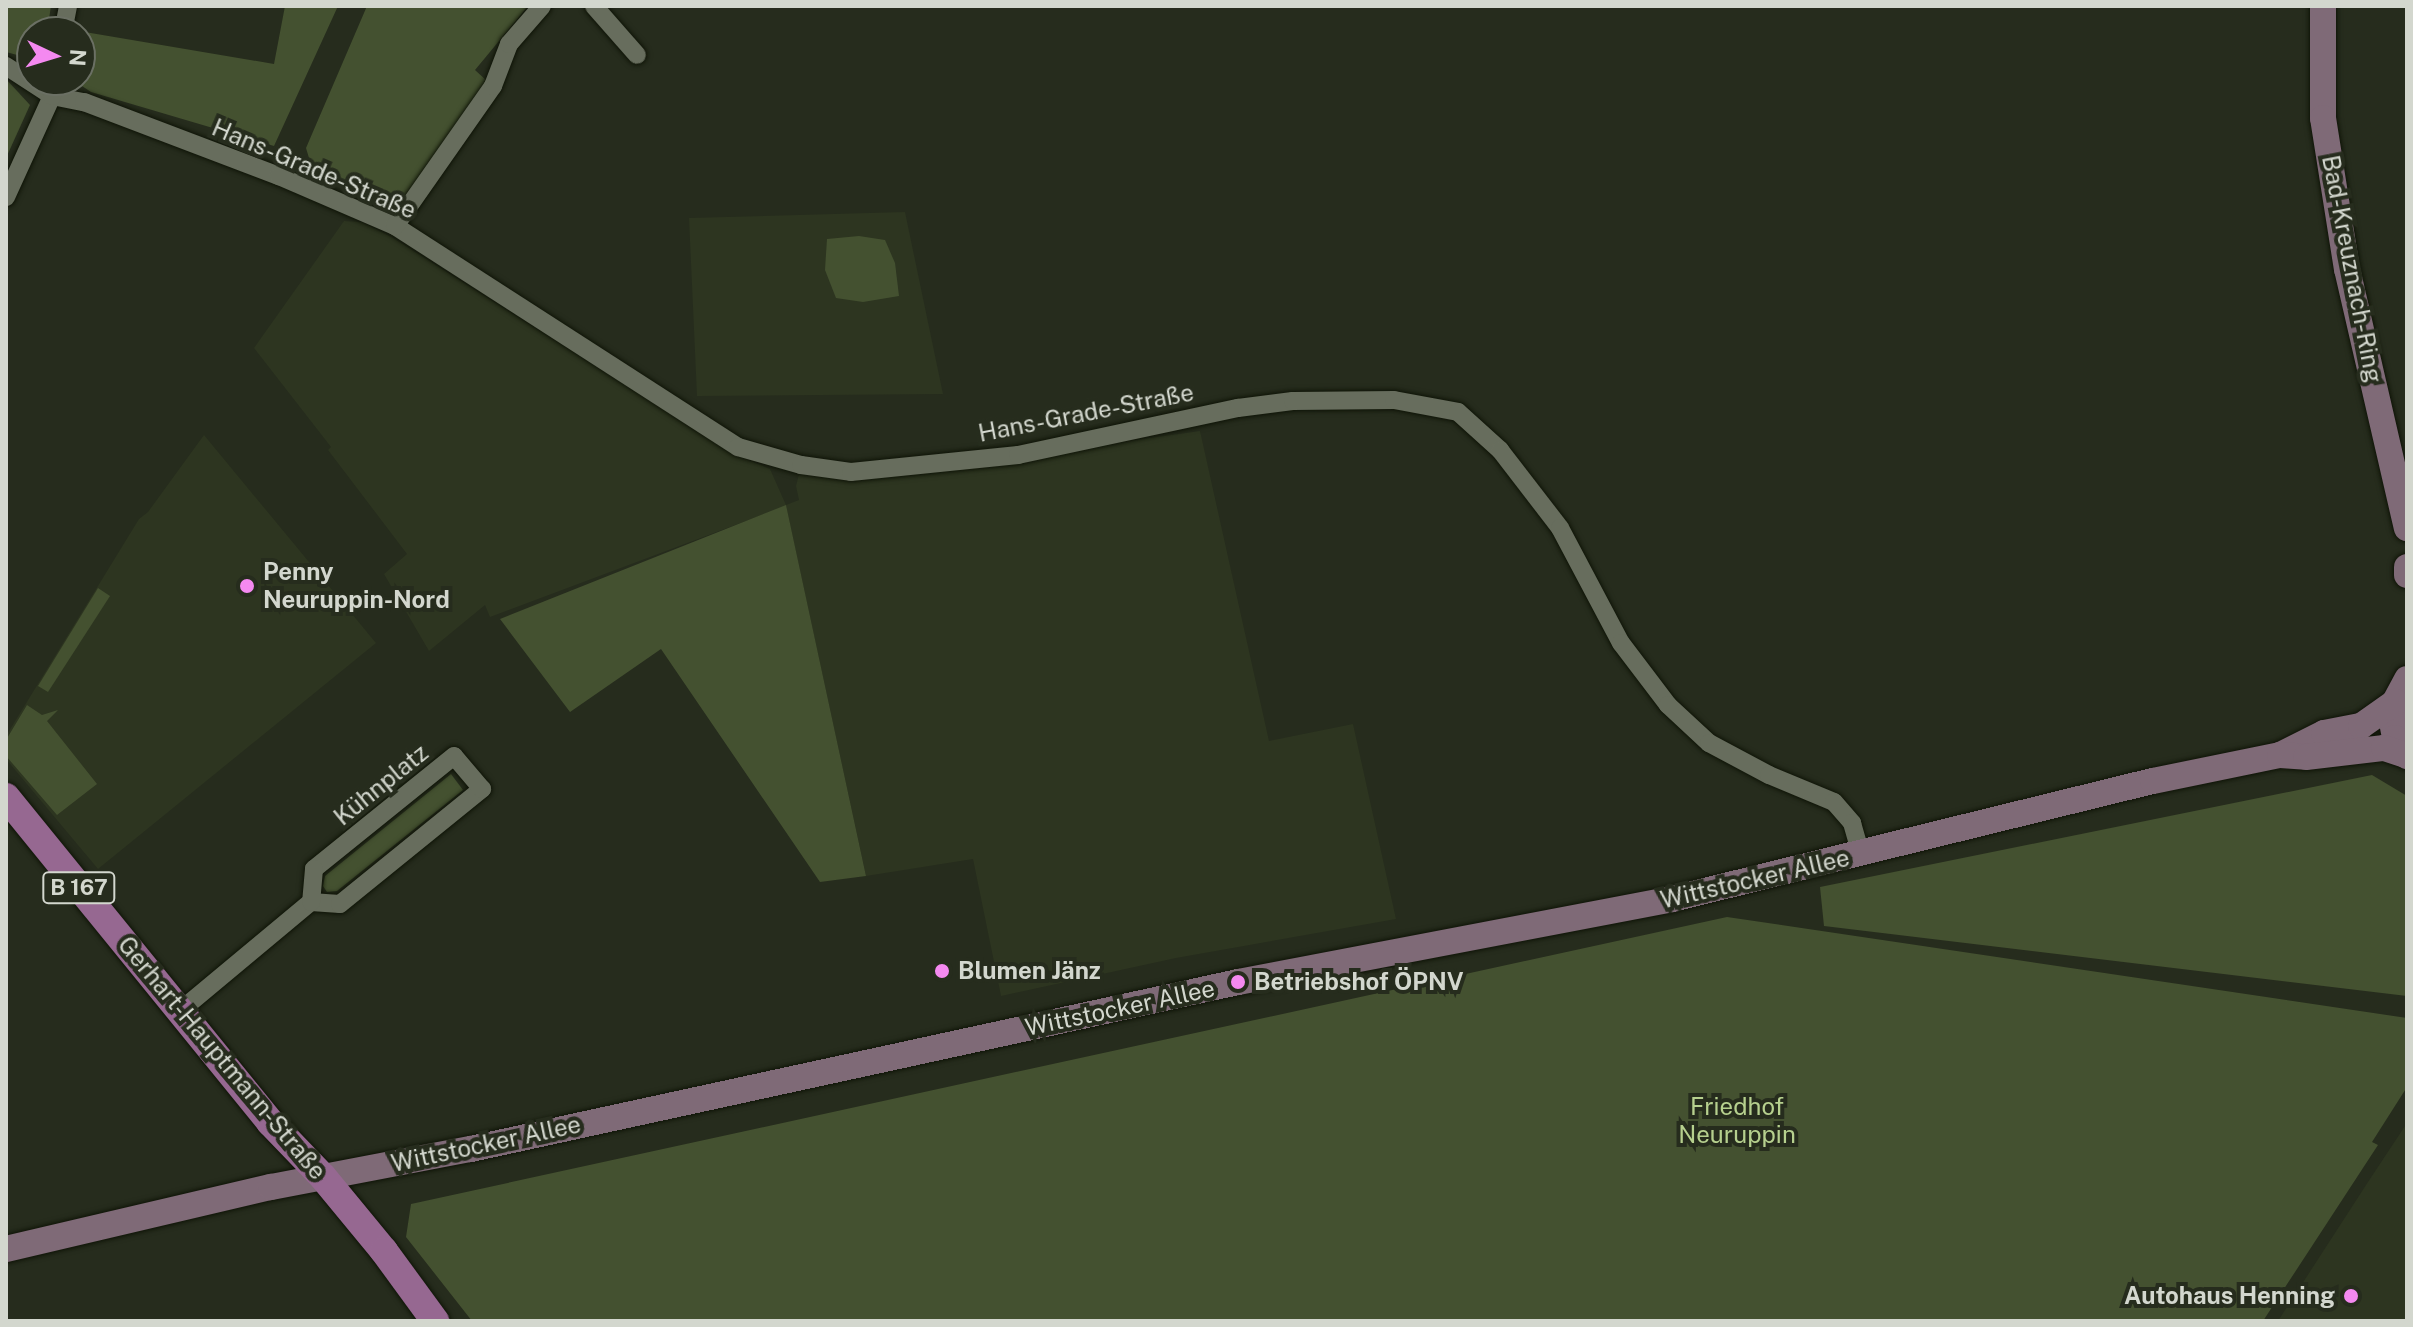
<!DOCTYPE html>
<html>
<head>
<meta charset="utf-8">
<style>
  body { margin:0 }
  #map { position:relative; width:2413px; height:1327px; overflow:hidden; background:#262c1d; font-family:"Public Sans",sans-serif }
  div>[style] { position:absolute }
  .built>* { inset:0; background:#2d3520 }
  .green>* { inset:0; background:#445130 }
  .roads { filter:drop-shadow(0 0 2px #0f1407) drop-shadow(0 0 2px #0f1407) }
  .minor>* { height:18px; margin:-9px; padding:0 9px; transform-origin:9px; border-radius:9px; background:#676d5d }
  .secondary>* { height:26px; margin:-13px; padding:0 13px; transform-origin:13px; border-radius:13px; background:#7f6a77 }
  .primary>* { height:28px; margin:-14px; padding:0 14px; transform-origin:14px; border-radius:14px; background:#966891 }
  .dots>* { width:22px; height:22px; translate:-50% -50%; box-sizing:border-box; border:4px solid #262c1d; border-radius:50% }
  span { translate:-50% -50%; white-space:nowrap; text-align:center; line-height:1.15; -webkit-text-stroke:8px #262c1d; paint-order:stroke }
  .shield-label span { padding:2px 6px; background:#262c1d; border:2px solid; border-radius:6px; -webkit-text-stroke-width:0 }
  .shield-label { font-size:22px; color:#d3d7ce; font-weight:700 }
  .street-label { font-size:24px; color:#d3d7ce }
  .poi-label { font-size:24px; color:#d3d7ce; font-weight:700 }
  .left { translate:0 -50%; text-align:left }
  .right { translate:-100% -50%; text-align:right }
  .park-label { font-size:24px; color:#b6d08e }
  .frame { position:absolute; inset:0; border:8px solid #d3d7ce; pointer-events:none }
  .north { position:absolute; left:16px; top:16px; width:80px; height:80px; box-sizing:border-box; background:#262c1d; border:2px solid #6b7064; border-radius:50%; rotate:94deg; font-size:22px; font-weight:700; line-height:32px; text-align:center; color:#d3d7ce }
  .north::after { content:''; display:block; margin:auto; width:28px; height:36px; background:#f489f0; clip-path:polygon(50% 0,100% 100%,50% 72%,0 100%) }
</style>
</head>
<body>
<div id="map">
  <div class="built">
    <i style="clip-path:polygon(905px 212px,943px 394px,697px 396px,689px 218px)"></i>
    <i style="clip-path:polygon(344px 221px,362px 222px,393px 238px,736px 455px,770px 469px,786px 505px,799px 500px,796px 486px,801px 466px,852px 479px,1200px 431px,1269px 741px,1353px 724px,1396px 919px,1176px 958px,1001px 996px,973px 859px,866px 876px,786px 506px,490px 617px,485px 605px,429px 651px,384px 574px,407px 554px,328px 450px,331px 447px,254px 348px)"></i>
    <i style="clip-path:polygon(204px 435px,376px 643px,98px 869px,6px 759px,6px 736px,139px 519px,148px 512px)"></i>
    <i style="clip-path:polygon(2407px 1123px,2407px 1321px,2278px 1321px,2368px 1182px)"></i>
  </div>
  <div class="green">
    <i style="clip-path:polygon(6px 6px,51px 6px,47px 32px,32px 32px,32px 59px,6px 52px)"></i>
    <i style="clip-path:polygon(285px 6px,338px 6px,274px 146px,91px 92px,73px 80px,80px 80px,80px 32px,73px 30px,274px 64px)"></i>
    <i style="clip-path:polygon(367px 6px,528px 6px,475px 70px,487px 81px,406px 195px,394px 206px,371px 203px,373px 194px,312px 168px,306px 148px)"></i>
    <i style="clip-path:polygon(6px 79px,30px 105px,6px 158px)"></i>
    <i style="clip-path:polygon(859px 236px,885px 240px,895px 263px,899px 296px,863px 302px,836px 298px,825px 270px,827px 239px)"></i>
    <i style="clip-path:polygon(786px 505px,866px 876px,820px 882px,661px 649px,570px 712px,500px 619px)"></i>
    <i style="clip-path:polygon(98px 588px,110px 596px,48px 692px,38px 686px)"></i>
    <i style="clip-path:polygon(27px 705px,42px 715px,58px 710px,47px 721px,97px 784px,57px 815px,6px 756px,6px 740px)"></i>
    <i style="clip-path:polygon(451px 774px,463px 790px,337px 891px,327px 892px,323px 886px,325px 876px)"></i>
    <i style="clip-path:polygon(2372px 775px,2407px 796px,2407px 996px,1824px 926px,1820px 887px)"></i>
    <i style="clip-path:polygon(1727px 917px,2407px 1018px,2407px 1087px,2372px 1142px,2378px 1145px,2263px 1321px,472px 1321px,406px 1237px,411px 1204px)"></i>
  </div>
  <div class="roads">
    <div class="minor">
      <i style="left:594px;top:6px;width:65px;rotate:48.7deg"></i>
      <i style="left:63px;top:32px;width:26px;rotate:-79deg"></i>
      <i style="left:6px;top:66px;width:55px;rotate:33.1deg"></i>
      <i style="left:52px;top:96px;width:33px;rotate:11deg"></i>
      <i style="left:84px;top:102px;width:209px;rotate:20.8deg"></i>
      <i style="left:279px;top:176px;width:126px;rotate:23.3deg"></i>
      <i style="left:395px;top:226px;width:408px;rotate:32.8deg"></i>
      <i style="left:738px;top:447px;width:66px;rotate:15.9deg"></i>
      <i style="left:801px;top:465px;width:50px;rotate:8deg"></i>
      <i style="left:851px;top:472px;width:168px;rotate:-5.8deg"></i>
      <i style="left:1018px;top:455px;width:225px;rotate:-12.1deg"></i>
      <i style="left:1238px;top:408px;width:55px;rotate:-7.3deg"></i>
      <i style="left:1293px;top:401px;width:101px;rotate:-0.6deg"></i>
      <i style="left:1394px;top:400px;width:65px;rotate:10.6deg"></i>
      <i style="left:1458px;top:412px;width:57px;rotate:42.1deg"></i>
      <i style="left:1500px;top:450px;width:98px;rotate:52.4deg"></i>
      <i style="left:1560px;top:528px;width:130px;rotate:62.1deg"></i>
      <i style="left:1621px;top:643px;width:78px;rotate:52.8deg"></i>
      <i style="left:1668px;top:705px;width:56px;rotate:42.8deg"></i>
      <i style="left:1709px;top:743px;width:68px;rotate:28.1deg"></i>
      <i style="left:1769px;top:775px;width:70px;rotate:22.6deg"></i>
      <i style="left:1834px;top:802px;width:28px;rotate:49deg"></i>
      <i style="left:1852px;top:823px;width:33px;rotate:74deg"></i>
      <i style="left:6px;top:197px;width:111px;rotate:-65.5deg"></i>
      <i style="left:52px;top:96px;width:16px;rotate:-79deg"></i>
      <i style="left:395px;top:226px;width:171px;rotate:-55deg"></i>
      <i style="left:493px;top:86px;width:45px;rotate:-69.1deg"></i>
      <i style="left:509px;top:44px;width:50px;rotate:-49deg"></i>
      <i style="left:180px;top:1011px;width:170px;rotate:-39.8deg"></i>
      <i style="left:311px;top:902px;width:29px;rotate:4deg"></i>
      <i style="left:340px;top:904px;width:183px;rotate:-39deg"></i>
      <i style="left:482px;top:789px;width:43px;rotate:-130.3deg"></i>
      <i style="left:454px;top:756px;width:180px;rotate:141.1deg"></i>
      <i style="left:314px;top:869px;width:33px;rotate:95deg"></i>
    </div>
    <div class="secondary">
      <i style="left:2323px;top:6px;width:112px;rotate:90deg"></i>
      <i style="left:2323px;top:118px;width:153px;rotate:81deg"></i>
      <i style="left:2347px;top:269px;width:266px;rotate:77deg"></i>
      <i style="left:2407px;top:567px;width:8px;rotate:90deg"></i>
      <i style="left:2407px;top:679px;width:26px;rotate:118deg"></i>
      <i style="left:2395px;top:702px;width:20px;rotate:99deg"></i>
      <i style="left:2392px;top:722px;width:16px;rotate:79deg"></i>
      <i style="left:2395px;top:738px;width:22px;rotate:56deg"></i>
      <i style="left:2280px;top:755px;width:49px;rotate:-26.6deg"></i>
      <i style="left:2324px;top:733px;width:38px;rotate:-11deg"></i>
      <i style="left:2361px;top:726px;width:42px;rotate:-35.2deg"></i>
      <i style="left:6px;top:1249px;width:272px;rotate:-13.2deg"></i>
      <i style="left:271px;top:1187px;width:204px;rotate:-10.8deg"></i>
      <i style="left:471px;top:1149px;width:785px;rotate:-12.28deg"></i>
      <i style="left:1238px;top:982px;width:442px;rotate:-10.8deg"></i>
      <i style="left:1672px;top:899px;width:495px;rotate:-13.8deg"></i>
      <i style="left:2153px;top:781px;width:130px;rotate:-11.6deg"></i>
      <i style="left:2280px;top:755px;width:26px;rotate:4deg"></i>
      <i style="left:2306px;top:757px;width:79px;rotate:-6.6deg"></i>
      <i style="left:2384px;top:748px;width:23px;rotate:18deg"></i>
    </div>
    <div class="primary">
      <i style="left:6px;top:797px;width:419px;rotate:50.9deg"></i>
      <i style="left:270px;top:1122px;width:76px;rotate:46.1deg"></i>
      <i style="left:323px;top:1177px;width:96px;rotate:50.5deg"></i>
      <i style="left:384px;top:1251px;width:87px;rotate:53.9deg"></i>
    </div>
  </div>
  <div class="dots">
    <i style="left:247px;top:586px;background:#f489f0"></i>
    <i style="left:942px;top:971px;background:#f489f0"></i>
    <i style="left:1238px;top:982px;background:#f489f0"></i>
    <i style="left:2351px;top:1296px;background:#f489f0"></i>
  </div>
  <div class="shield-label">
    <span style="left:79px;top:888px">B 167</span>
  </div>
  <div class="street-label">
    <span style="left:314px;top:169px;rotate:23deg">Hans-Grade-Straße</span>
    <span style="left:2352px;top:269px;rotate:79deg">Bad-Kreuznach-Ring</span>
    <span style="left:1086px;top:413px;rotate:-11deg">Hans-Grade-Straße</span>
    <span style="left:381px;top:785px;rotate:-39deg">Kühnplatz</span>
    <span style="left:1755px;top:879px;rotate:-13deg">Wittstocker Allee</span>
    <span style="left:1120px;top:1008px;rotate:-12deg">Wittstocker Allee</span>
    <span style="left:222px;top:1058px;rotate:50deg">Gerhart-Hauptmann-Straße</span>
    <span style="left:486px;top:1144px;rotate:-12deg">Wittstocker Allee</span>
  </div>
  <div class="poi-label">
    <span class="left" style="left:263px;top:586px">Penny<br>Neuruppin-Nord</span>
    <span class="left" style="left:958px;top:971px">Blumen Jänz</span>
    <span class="left" style="left:1254px;top:982px">Betriebshof ÖPNV</span>
    <span class="right" style="left:2335px;top:1296px">Autohaus Henning</span>
  </div>
  <div class="park-label">
    <span style="left:1737px;top:1121px">Friedhof<br>Neuruppin</span>
  </div>
  <div class="frame"></div>
  <div class="north">N</div>
</div>
</body>
</html>
